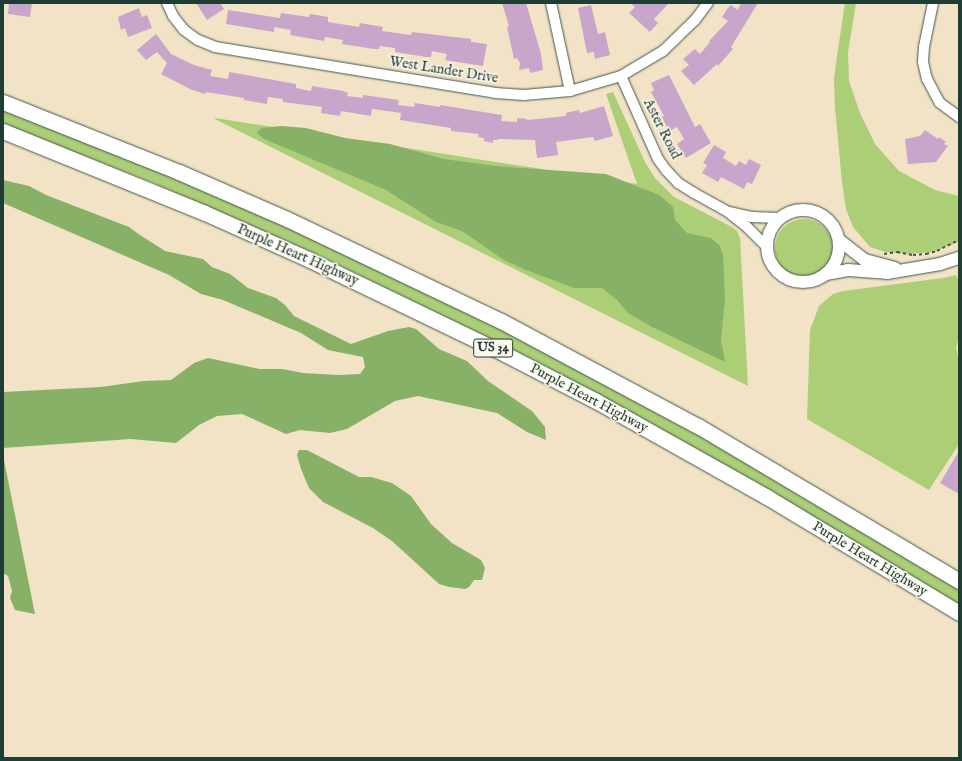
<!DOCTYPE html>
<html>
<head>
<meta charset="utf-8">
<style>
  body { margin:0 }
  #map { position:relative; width:962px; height:761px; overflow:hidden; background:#f2e3c6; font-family:"IM FELL English",serif }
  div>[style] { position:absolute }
  .green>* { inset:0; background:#abce77 }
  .round { border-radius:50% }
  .forest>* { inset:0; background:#88b168 }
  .building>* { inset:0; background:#c8a6cc }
  .path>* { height:1.5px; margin-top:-0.75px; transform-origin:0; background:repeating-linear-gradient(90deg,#3f564a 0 3px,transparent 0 6px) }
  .roads { filter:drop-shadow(0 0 1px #3f564a) drop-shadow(0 0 1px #3f564a) }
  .minor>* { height:10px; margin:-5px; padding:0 5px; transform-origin:5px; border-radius:5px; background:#fff }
  .tertiary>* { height:12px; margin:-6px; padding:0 6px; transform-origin:6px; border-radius:6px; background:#fff }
  .tertiary>.ring { margin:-6px; padding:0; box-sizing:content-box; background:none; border:12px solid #fff; border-radius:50% }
  .primary>* { height:15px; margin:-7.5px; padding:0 7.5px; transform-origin:7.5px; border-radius:7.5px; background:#fff }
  span { translate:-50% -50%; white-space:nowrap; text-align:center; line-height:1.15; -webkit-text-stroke:3px #fbf7ec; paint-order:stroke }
  .shield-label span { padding:1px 3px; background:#fbf7ec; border:1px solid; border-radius:3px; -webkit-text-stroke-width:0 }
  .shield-label { font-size:13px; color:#1f3d34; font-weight:700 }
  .street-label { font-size:14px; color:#1f3d34 }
  .frame { position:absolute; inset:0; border:4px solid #1f3d34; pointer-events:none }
</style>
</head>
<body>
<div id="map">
  <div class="green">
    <i style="clip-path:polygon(845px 3px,856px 3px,848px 52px,849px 81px,860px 113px,875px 144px,899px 171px,935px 190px,959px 196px,959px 241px,956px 243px,934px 252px,908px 254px,885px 252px,870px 247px,853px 227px,846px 209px,842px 182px,835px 108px,834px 79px,837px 56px)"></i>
    <i style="clip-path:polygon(613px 92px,646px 164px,655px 178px,674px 197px,730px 226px,737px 231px,740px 238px,748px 386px,215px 119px,215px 118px,637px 184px,606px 94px)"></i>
    <i style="clip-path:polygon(3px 108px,166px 173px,390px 273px,583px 370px,764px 470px,959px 589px,959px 605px,612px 402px,532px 359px,319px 255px,154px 183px,3px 124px)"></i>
    <i class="round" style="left:775px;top:219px;width:58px;height:58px"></i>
    <i style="clip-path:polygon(956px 275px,959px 281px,959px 338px,956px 347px,959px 363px,959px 444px,929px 490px,807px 419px,810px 330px,819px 306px,833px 294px,843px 291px,943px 278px)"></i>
  </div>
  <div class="forest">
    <i style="clip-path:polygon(281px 126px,306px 128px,345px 138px,390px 144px,444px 159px,495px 166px,606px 174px,659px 195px,673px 207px,675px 220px,687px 233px,711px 238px,720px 246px,723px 255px,725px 299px,721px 339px,725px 362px,652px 327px,628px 313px,617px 300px,602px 288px,574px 288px,526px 270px,504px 260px,462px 231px,436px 222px,386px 190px,264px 139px,257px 133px,261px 128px)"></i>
    <i style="clip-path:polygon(3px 180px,29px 186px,46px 195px,129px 227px,140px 235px,165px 251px,203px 259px,212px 267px,230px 274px,248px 288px,276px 298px,285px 305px,294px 316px,351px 344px,388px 331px,409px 327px,416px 329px,439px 349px,467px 361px,488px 381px,532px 411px,545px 427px,546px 440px,527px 432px,497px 413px,418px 396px,395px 401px,347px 429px,330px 433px,300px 430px,286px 434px,242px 414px,217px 416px,199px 425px,176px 443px,131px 439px,3px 448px,3px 392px,101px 387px,144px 381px,171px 380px,194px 363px,208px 358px,260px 369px,282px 369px,303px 373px,338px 375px,360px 374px,365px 367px,363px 357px,328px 350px,301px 333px,223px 300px,201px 294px,169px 275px,3px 203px)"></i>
    <i style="clip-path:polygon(299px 450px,307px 450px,359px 477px,371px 477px,392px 483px,411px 496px,431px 524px,452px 543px,481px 560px,485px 568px,482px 580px,474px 580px,469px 587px,465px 589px,449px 587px,439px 584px,392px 541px,373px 528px,323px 502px,309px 488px,301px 469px,297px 455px)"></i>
    <i style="clip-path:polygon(3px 455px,35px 614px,15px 610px,10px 598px,12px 591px,8px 576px,3px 573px)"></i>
  </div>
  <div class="building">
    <i style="clip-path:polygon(9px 3px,32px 3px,30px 17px,8px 14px)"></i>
    <i style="clip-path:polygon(196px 3px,220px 3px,224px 9px,207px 20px)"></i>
    <i style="clip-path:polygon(502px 3px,526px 3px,541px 54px,543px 70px,530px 73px,529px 68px,519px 70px,520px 63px,517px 58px,514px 59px,507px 27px,509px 26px)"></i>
    <i style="clip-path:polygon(630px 3px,669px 3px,654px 19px,658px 23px,650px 32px,629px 13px,635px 7px)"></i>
    <i style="clip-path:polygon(741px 3px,758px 3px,731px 47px,733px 49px,718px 66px,717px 64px,694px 85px,681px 71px,689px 65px,683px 59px,695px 49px,700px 54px,710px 42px,709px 41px,728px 21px,722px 17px,727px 9px,731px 5px,738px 10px)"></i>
    <i style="clip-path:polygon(591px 5px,598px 34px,605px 32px,610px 55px,595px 59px,594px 52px,587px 53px,578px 8px)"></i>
    <i style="clip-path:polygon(139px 8px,142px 17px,147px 15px,152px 28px,128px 37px,125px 28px,121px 30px,118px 17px)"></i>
    <i style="clip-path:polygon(228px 10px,280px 18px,281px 13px,309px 17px,310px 14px,328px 17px,328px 22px,359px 27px,360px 23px,377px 26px,383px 27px,382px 31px,411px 35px,412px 32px,471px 39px,471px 42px,487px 44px,483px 66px,445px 60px,447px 54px,432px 51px,431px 57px,426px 57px,395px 52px,395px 48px,380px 46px,379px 49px,374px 49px,342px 44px,343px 40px,325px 37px,324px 41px,290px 35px,291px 30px,274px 27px,274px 32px,226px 24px)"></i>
    <i style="clip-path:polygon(156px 34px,171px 54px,194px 65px,212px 70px,210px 76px,228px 79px,229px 72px,296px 84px,296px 88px,311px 91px,312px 86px,343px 91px,348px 93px,347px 96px,363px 98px,363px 95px,399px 100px,398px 105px,414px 107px,415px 103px,440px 107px,440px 105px,502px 115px,501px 121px,517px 122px,517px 118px,527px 119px,527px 120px,566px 116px,566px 113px,579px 110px,580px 113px,604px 106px,613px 136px,595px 141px,593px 137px,556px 142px,558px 155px,537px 158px,535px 140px,498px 139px,498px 140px,493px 140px,493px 143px,484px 141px,484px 138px,478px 137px,479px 134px,451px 131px,451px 128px,400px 120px,401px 113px,372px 109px,371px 116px,341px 111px,340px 116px,321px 113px,322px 107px,283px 102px,283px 99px,268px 97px,267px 104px,244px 100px,244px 98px,206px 92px,205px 94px,192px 90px,161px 74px,167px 63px,157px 52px,146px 60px,137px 50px)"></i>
    <i style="clip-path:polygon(669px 75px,695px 127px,700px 124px,711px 143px,686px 158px,677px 144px,684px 139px,677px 127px,670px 131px,667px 127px,662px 117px,664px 116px,651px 92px,654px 90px,651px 83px)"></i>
    <i style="clip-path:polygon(925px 130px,938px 139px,939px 137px,946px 142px,944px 144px,948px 146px,936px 162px,908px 164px,905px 139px,920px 136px)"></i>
    <i style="clip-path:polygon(714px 145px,726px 152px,723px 158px,736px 166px,739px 161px,746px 165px,749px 159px,761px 165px,752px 184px,747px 182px,744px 189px,721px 177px,718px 182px,702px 173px,707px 165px,703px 163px)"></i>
    <i style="clip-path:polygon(959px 451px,959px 494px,940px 483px)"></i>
  </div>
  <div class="path">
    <i style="left:884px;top:254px;width:13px;rotate:-9deg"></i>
    <i style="left:897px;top:252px;width:16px;rotate:11deg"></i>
    <i style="left:913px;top:255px;width:13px;rotate:-4deg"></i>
    <i style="left:926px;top:254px;width:11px;rotate:-15deg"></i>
    <i style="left:937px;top:251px;width:25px;rotate:-27deg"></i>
  </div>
  <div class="roads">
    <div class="minor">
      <i style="left:167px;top:3px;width:14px;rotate:65deg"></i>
      <i style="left:173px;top:16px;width:18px;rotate:52deg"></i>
      <i style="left:184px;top:30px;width:17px;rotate:36deg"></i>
      <i style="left:198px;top:40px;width:18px;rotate:22deg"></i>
      <i style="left:215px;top:47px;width:284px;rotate:9.3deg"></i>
      <i style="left:495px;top:93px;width:29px;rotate:4deg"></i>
      <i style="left:524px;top:95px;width:46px;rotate:-5deg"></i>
      <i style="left:570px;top:91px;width:53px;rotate:-16.4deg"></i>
      <i style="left:621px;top:76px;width:49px;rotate:-30.8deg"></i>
      <i style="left:663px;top:51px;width:45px;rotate:-44.1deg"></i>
      <i style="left:695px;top:20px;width:21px;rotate:-53deg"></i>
      <i style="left:551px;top:3px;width:90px;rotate:77.8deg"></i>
      <i style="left:933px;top:3px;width:45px;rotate:101.6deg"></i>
      <i style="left:924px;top:47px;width:15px;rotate:94deg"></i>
      <i style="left:923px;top:62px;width:17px;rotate:77deg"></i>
      <i style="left:927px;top:79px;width:27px;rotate:62deg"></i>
      <i style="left:940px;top:103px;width:24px;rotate:36deg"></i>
      <i style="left:621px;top:76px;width:91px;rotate:66deg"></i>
      <i style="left:658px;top:159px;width:14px;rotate:54deg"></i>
      <i style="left:666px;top:170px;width:18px;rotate:47deg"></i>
      <i style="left:678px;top:183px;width:19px;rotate:32deg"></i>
      <i style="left:694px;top:193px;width:39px;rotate:29deg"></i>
      <i style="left:728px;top:212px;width:24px;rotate:38deg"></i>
      <i style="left:747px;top:227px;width:28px;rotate:45deg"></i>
      <i style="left:730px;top:212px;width:23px;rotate:13deg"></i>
      <i style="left:752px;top:217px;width:28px;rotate:2deg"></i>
    </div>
    <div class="tertiary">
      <i class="ring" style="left:767px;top:210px;width:60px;height:60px"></i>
      <i style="left:839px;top:240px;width:33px;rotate:38deg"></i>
      <i style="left:865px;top:260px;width:31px;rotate:15deg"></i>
      <i style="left:826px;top:274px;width:22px;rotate:-10deg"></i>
      <i style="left:848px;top:270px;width:39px;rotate:4deg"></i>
      <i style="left:887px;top:273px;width:54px;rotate:-9.6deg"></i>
      <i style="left:940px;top:264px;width:20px;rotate:-18deg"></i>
    </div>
    <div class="primary">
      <i style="left:3px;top:102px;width:189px;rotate:21.7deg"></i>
      <i style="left:179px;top:172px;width:118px;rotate:23.5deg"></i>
      <i style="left:287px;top:219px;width:237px;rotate:25.5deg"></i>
      <i style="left:501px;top:321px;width:223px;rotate:28.1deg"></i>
      <i style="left:698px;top:426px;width:304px;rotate:30.7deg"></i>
      <i style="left:3px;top:131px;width:218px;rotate:22.1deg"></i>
      <i style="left:205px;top:213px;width:115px;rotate:24.1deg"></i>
      <i style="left:310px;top:260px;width:216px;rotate:25.7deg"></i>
      <i style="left:505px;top:354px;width:102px;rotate:27.3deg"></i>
      <i style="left:596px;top:401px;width:196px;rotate:29.3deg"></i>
      <i style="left:767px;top:497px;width:224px;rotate:31.1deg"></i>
    </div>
  </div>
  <div class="shield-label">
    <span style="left:493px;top:348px">US 34</span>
  </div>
  <div class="street-label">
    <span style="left:444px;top:70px;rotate:9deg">West Lander Drive</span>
    <span style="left:662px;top:129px;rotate:63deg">Aster Road</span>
    <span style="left:298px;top:255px;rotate:24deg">Purple Heart Highway</span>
    <span style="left:589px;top:398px;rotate:28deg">Purple Heart Highway</span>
    <span style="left:870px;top:559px;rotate:31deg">Purple Heart Highway</span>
  </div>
  <div class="frame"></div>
</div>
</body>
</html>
